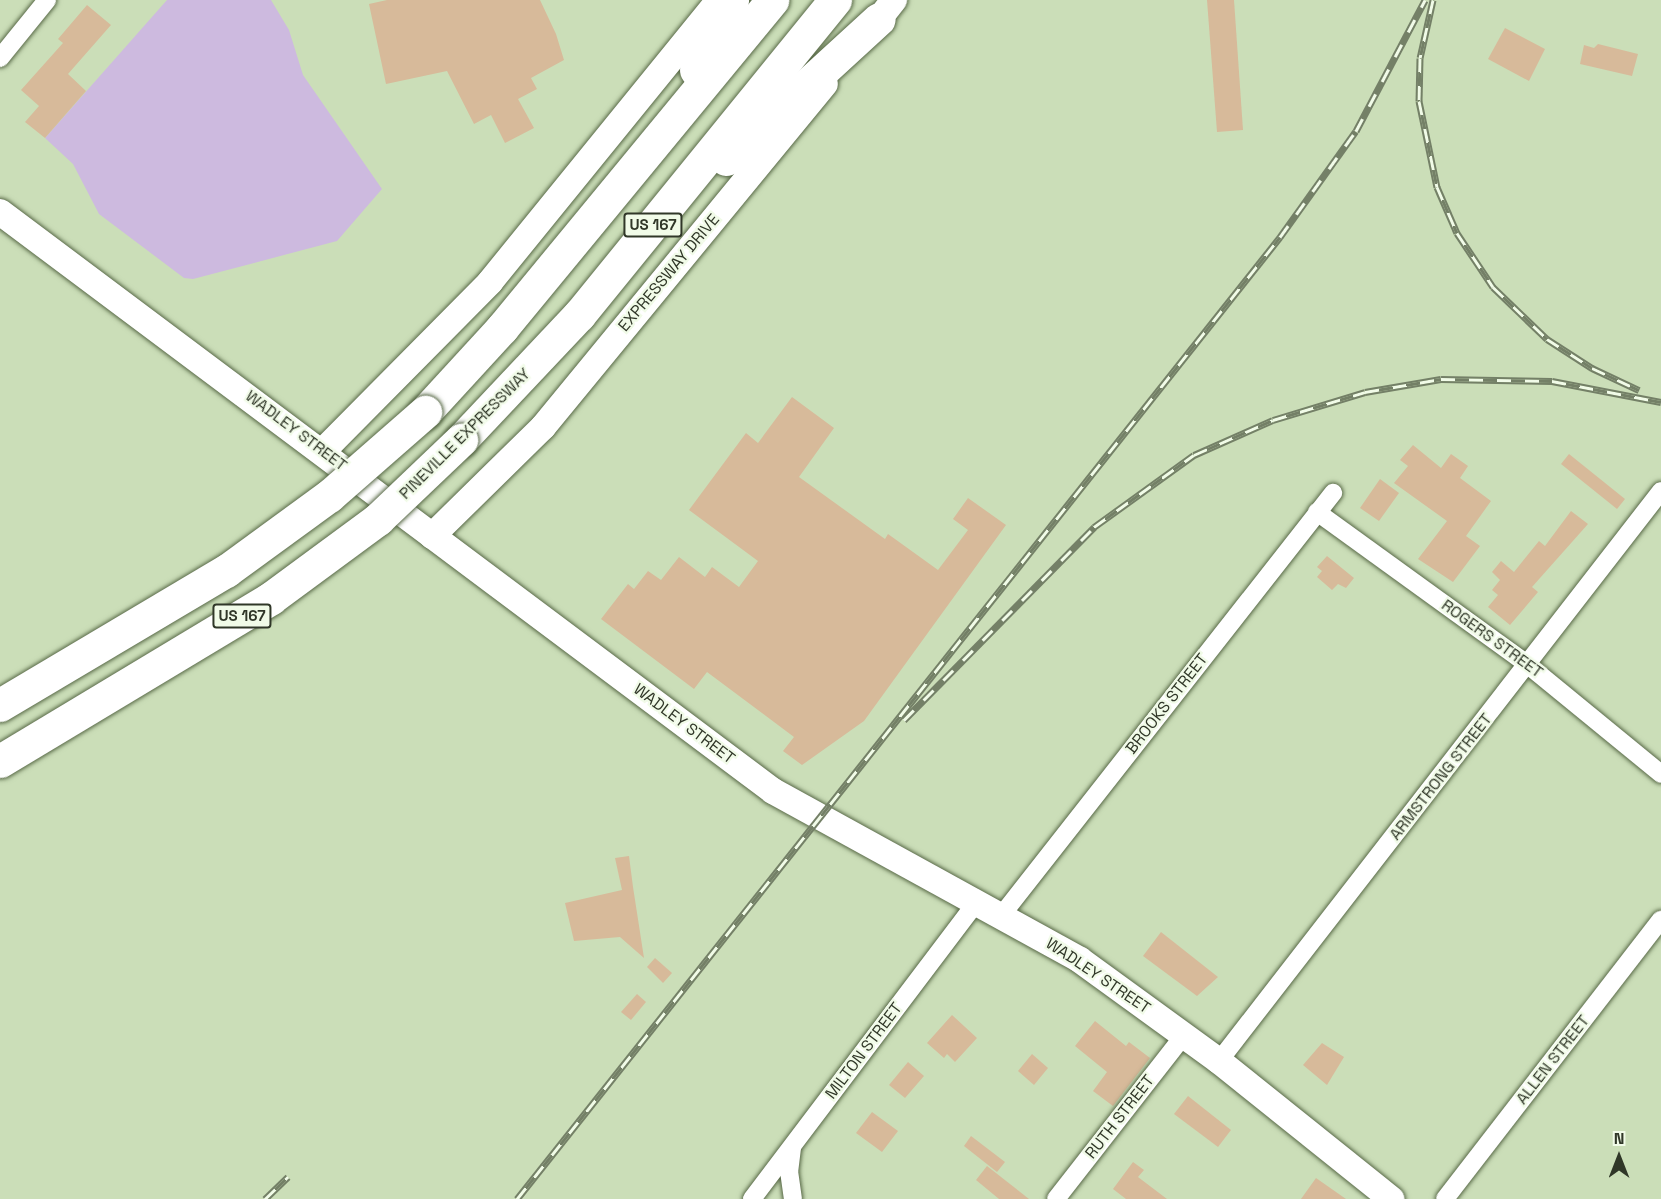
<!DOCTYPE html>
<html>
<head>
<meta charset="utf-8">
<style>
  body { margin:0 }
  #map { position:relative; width:1661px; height:1199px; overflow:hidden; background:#cbdeb8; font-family:"Space Grotesk",sans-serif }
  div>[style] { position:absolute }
  .green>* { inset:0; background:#cdbadf }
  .building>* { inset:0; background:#d7ba9a }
  .roads { filter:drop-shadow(0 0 2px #586947) drop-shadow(0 0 2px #586947) }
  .street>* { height:18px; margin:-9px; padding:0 9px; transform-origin:9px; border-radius:9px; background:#fff }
  .secondary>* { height:26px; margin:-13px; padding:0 13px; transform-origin:13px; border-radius:13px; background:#fff }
  .highway>* { height:33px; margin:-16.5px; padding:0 16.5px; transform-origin:16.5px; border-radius:16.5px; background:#fff }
  .rail>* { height:7px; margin-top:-3.5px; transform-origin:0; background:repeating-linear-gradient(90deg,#f1fbe8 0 14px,#748067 0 28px); box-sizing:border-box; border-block:2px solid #748067 }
  .bridges { filter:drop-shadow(0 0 2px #586947) drop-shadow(0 0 2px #586947) }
  .highway-bridge>* { height:33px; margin:-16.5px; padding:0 16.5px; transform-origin:16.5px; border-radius:16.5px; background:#fff }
  span { translate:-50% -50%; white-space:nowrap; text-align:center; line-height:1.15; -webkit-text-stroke:4.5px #f1fbe8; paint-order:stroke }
  .shield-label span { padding:2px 4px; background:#f1fbe8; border:2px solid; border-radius:4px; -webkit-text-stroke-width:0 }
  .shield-label { font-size:15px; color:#303728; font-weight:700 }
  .street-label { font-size:16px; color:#303728 }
  .north { position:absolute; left:1589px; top:1127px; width:60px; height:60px; -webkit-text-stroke:4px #f1fbe8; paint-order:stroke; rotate:0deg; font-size:16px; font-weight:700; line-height:24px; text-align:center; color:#303728 }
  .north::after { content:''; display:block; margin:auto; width:21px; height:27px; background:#303728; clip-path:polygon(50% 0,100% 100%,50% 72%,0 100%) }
</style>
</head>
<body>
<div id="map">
  <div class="green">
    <i style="clip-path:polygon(167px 0,271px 0,289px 30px,303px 75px,382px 189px,337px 241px,193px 279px,184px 278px,99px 214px,73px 164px,45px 138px)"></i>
  </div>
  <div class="building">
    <i style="clip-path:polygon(387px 0,540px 0,556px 34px,564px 60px,531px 78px,537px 89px,518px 99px,534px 128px,505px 143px,491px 115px,474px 124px,447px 71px,386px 84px,369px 4px)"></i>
    <i style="clip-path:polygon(1207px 0,1234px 0,1243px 130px,1217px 132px)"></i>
    <i style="clip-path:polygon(87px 5px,111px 25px,68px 74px,86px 91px,45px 138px,25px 122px,39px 106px,21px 90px,63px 43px,58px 39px)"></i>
    <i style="clip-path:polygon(1505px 28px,1545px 49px,1529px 81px,1488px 59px)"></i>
    <i style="clip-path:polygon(1598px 44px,1638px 54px,1632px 76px,1580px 64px,1584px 45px,1594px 48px)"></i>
    <i style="clip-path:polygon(792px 397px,834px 428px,799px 477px,885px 539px,888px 534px,938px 570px,968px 530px,953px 519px,968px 498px,1006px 525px,864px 721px,802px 765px,783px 751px,794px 737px,707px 672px,694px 689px,601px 619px,628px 584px,634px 589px,648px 571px,661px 580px,679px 557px,705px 577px,712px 567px,739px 587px,758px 561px,689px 510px,746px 433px,758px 443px)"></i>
    <i style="clip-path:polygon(1413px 445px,1441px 468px,1451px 454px,1468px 466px,1460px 478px,1491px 501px,1466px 536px,1480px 546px,1453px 582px,1418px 559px,1447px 521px,1394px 483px,1408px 466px,1400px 460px)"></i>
    <i style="clip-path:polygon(1569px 454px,1625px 499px,1617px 509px,1561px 464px)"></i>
    <i style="clip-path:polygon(1380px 479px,1399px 493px,1379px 521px,1360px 508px)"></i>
    <i style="clip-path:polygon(1571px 511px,1588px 524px,1532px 587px,1538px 592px,1510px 625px,1488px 607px,1498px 595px,1492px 590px,1500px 580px,1492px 572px,1501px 561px,1514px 572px,1539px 541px,1545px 546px)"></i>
    <i style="clip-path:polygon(1327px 556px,1354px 578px,1346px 588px,1338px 584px,1332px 590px,1317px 577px,1322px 571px,1317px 567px)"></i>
    <i style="clip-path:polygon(629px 856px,633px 887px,644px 958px,620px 937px,574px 941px,565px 903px,622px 890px,615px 858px)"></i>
    <i style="clip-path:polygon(1161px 932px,1218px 977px,1197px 996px,1143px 956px)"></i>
    <i style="clip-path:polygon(655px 958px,672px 973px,663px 983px,647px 967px)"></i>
    <i style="clip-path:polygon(637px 994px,646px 1002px,631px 1020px,621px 1012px)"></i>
    <i style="clip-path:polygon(952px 1015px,977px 1038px,955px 1062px,947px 1054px,944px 1058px,927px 1043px)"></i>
    <i style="clip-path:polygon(1095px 1021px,1126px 1046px,1129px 1042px,1150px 1058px,1113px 1106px,1093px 1091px,1107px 1072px,1075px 1046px)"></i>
    <i style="clip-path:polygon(1322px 1043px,1344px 1057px,1327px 1085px,1303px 1065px)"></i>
    <i style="clip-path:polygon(1032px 1054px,1048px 1068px,1034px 1085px,1018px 1071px)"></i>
    <i style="clip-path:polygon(908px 1062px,924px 1076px,905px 1098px,889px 1085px)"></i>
    <i style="clip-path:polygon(1188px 1096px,1231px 1130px,1218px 1147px,1174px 1114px)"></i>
    <i style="clip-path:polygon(872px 1112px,898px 1131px,882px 1152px,856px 1133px)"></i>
    <i style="clip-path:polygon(971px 1136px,1005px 1162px,997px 1172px,964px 1146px)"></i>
    <i style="clip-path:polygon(1133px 1162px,1144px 1170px,1138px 1177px,1167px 1199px,1126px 1199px,1113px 1189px)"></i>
    <i style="clip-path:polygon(987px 1166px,1029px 1199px,999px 1199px,976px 1180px)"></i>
    <i style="clip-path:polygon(1316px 1178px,1346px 1199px,1301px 1199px)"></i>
  </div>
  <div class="roads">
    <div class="street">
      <i style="left:0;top:58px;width:75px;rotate:-51deg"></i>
      <i style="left:1317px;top:512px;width:261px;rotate:35.9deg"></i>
      <i style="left:1528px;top:665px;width:172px;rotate:39.3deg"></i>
      <i style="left:1001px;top:916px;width:538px;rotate:-51.87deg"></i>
      <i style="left:1219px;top:1061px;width:721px;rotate:-52.21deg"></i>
      <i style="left:792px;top:1148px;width:23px;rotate:97deg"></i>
      <i style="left:789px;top:1171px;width:28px;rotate:82deg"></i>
      <i style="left:752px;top:1199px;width:371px;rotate:-52.9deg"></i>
      <i style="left:1056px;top:1199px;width:208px;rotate:-52deg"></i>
      <i style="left:1445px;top:1199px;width:353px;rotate:-52.3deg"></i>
    </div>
    <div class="secondary">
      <i style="left:868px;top:33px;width:42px;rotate:-51.8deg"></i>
      <i style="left:0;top:212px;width:966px;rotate:36.83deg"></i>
      <i style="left:773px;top:791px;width:350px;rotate:28.8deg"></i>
      <i style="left:1080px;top:960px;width:172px;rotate:36deg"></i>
      <i style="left:1219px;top:1061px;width:221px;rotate:38.7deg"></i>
      <i style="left:323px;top:451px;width:238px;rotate:-45.3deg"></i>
      <i style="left:490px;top:282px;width:363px;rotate:-50.9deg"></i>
      <i style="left:432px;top:536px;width:156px;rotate:-44.5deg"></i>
      <i style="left:543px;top:427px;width:444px;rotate:-50.6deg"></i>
    </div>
    <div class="highway">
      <i style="left:696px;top:70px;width:79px;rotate:-62.8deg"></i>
      <i style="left:726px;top:159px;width:207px;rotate:-42.5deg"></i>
      <i style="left:425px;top:412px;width:114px;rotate:-47.5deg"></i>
      <i style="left:502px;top:328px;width:425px;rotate:-50.5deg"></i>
      <i style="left:461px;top:440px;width:172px;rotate:-46.7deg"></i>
      <i style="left:579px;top:315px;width:406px;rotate:-50.9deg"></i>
    </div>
  </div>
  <div class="rail">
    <i style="left:1433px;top:0;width:59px;rotate:102.6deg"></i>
    <i style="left:1420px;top:58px;width:43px;rotate:91.3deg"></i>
    <i style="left:1419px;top:101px;width:88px;rotate:78.2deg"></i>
    <i style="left:1437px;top:187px;width:50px;rotate:66.5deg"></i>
    <i style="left:1457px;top:233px;width:65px;rotate:56.3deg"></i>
    <i style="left:1493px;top:287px;width:75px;rotate:43.9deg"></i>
    <i style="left:1547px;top:339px;width:54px;rotate:32.8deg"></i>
    <i style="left:1592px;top:368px;width:52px;rotate:25.1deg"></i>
    <i style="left:904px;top:720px;width:271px;rotate:-45.4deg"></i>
    <i style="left:1094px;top:527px;width:123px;rotate:-35.8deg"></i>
    <i style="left:1194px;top:455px;width:86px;rotate:-23.9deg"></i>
    <i style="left:1273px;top:420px;width:96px;rotate:-16.9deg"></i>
    <i style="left:1365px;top:392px;width:77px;rotate:-9.7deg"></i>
    <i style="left:1441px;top:379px;width:111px;rotate:1deg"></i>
    <i style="left:1552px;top:381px;width:111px;rotate:10.9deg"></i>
    <i style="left:265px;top:1199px;width:32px;rotate:-44deg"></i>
    <i style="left:517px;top:1199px;width:1228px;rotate:-51.58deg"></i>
    <i style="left:1280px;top:237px;width:130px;rotate:-54.4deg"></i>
    <i style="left:1356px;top:131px;width:148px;rotate:-62.2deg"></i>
  </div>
  <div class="bridges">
    <div class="highway-bridge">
      <i style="left:0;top:705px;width:263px;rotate:-30.7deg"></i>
      <i style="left:226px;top:571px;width:127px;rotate:-36.1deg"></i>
      <i style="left:329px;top:496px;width:128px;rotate:-41.2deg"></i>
      <i style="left:0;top:761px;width:316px;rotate:-31deg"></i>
      <i style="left:271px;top:598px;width:133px;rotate:-36.4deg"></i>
      <i style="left:378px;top:519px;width:115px;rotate:-43.6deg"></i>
    </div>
  </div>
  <div class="shield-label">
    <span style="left:653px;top:225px">US 167</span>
    <span style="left:242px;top:616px">US 167</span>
  </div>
  <div class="street-label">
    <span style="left:669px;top:273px;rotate:-50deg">EXPRESSWAY DRIVE</span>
    <span style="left:296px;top:431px;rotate:37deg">WADLEY STREET</span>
    <span style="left:465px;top:434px;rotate:-45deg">PINEVILLE EXPRESSWAY</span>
    <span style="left:1492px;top:639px;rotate:36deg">ROGERS STREET</span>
    <span style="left:1167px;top:704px;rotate:-52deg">BROOKS STREET</span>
    <span style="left:684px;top:724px;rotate:37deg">WADLEY STREET</span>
    <span style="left:1441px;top:777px;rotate:-52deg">ARMSTRONG STREET</span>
    <span style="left:1098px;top:976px;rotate:34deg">WADLEY STREET</span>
    <span style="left:864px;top:1051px;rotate:-53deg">MILTON STREET</span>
    <span style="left:1553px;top:1060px;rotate:-52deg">ALLEN STREET</span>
    <span style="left:1120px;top:1117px;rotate:-52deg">RUTH STREET</span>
  </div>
  <div class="north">N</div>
</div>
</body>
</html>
